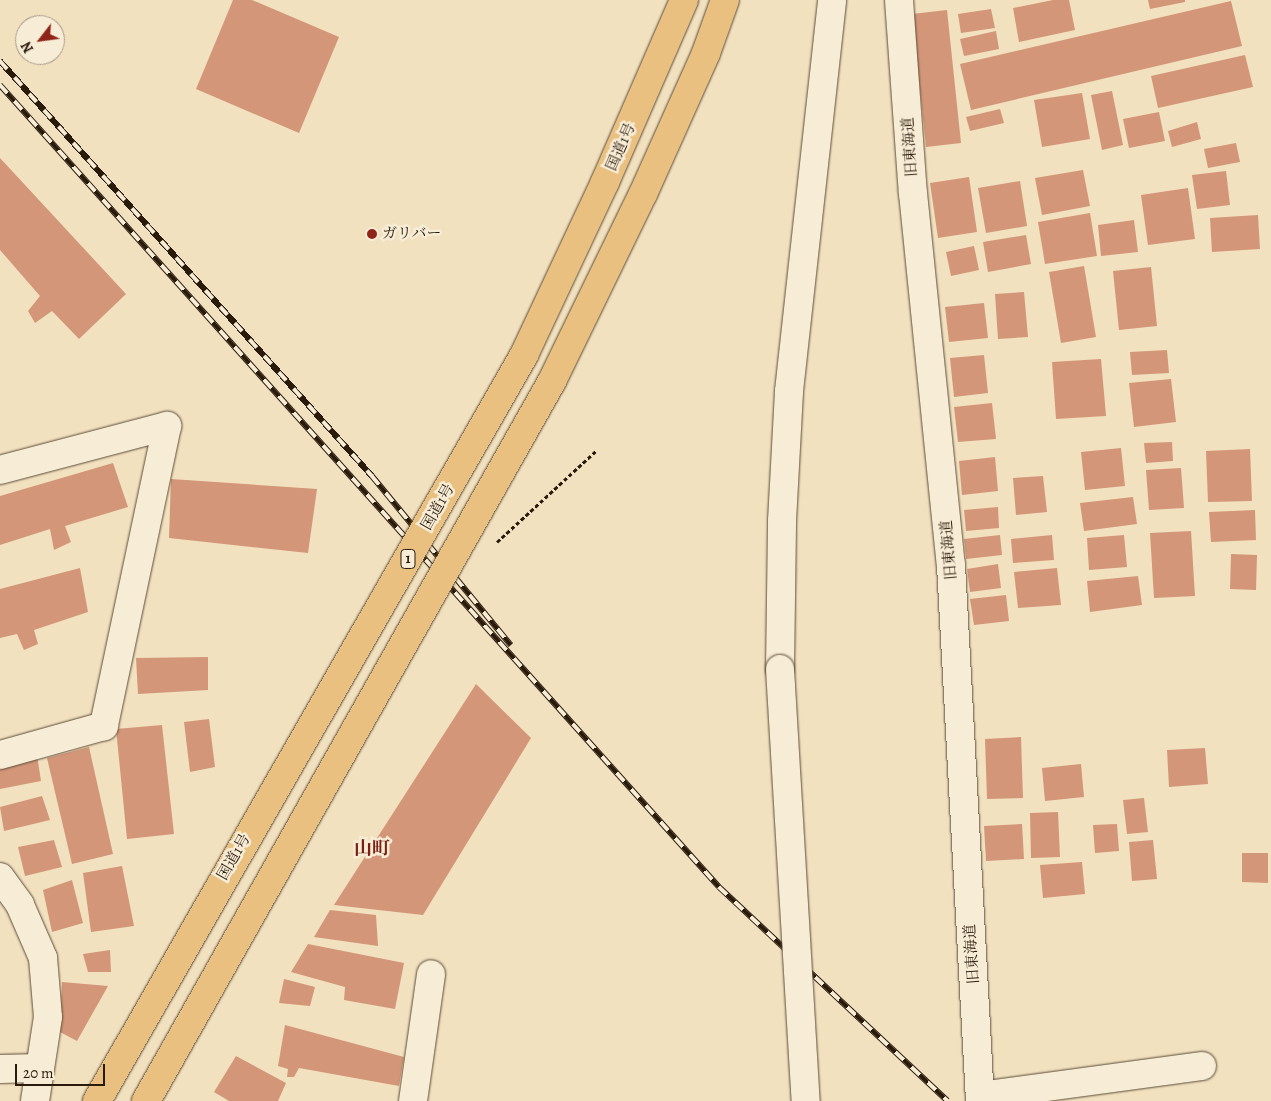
<!DOCTYPE html>
<html>
<head>
<meta charset="utf-8">
<style>
  body { margin:0 }
  #map { position:relative; width:1271px; height:1101px; overflow:hidden; background:#f2e1bf; font-family:Alegreya,"Noto Serif JP",serif }
  div>[style] { position:absolute }
  .building>* { inset:0; background:#d39678 }
  .path>* { height:3px; margin-top:-1.5px; transform-origin:0; background:repeating-linear-gradient(90deg,#291a0c 0 4px,transparent 0 6.5px) }
  .roads { filter:drop-shadow(0 0 1px #5b4c39) drop-shadow(0 0 1px #5b4c39) }
  .minor>* { height:28px; margin:-14px; padding:0 14px; transform-origin:14px; border-radius:14px; background:#f7ecd5 }
  .rail>* { height:5.5px; margin-top:-2.75px; transform-origin:0; background:repeating-linear-gradient(90deg,#f7ecd5 0 11px,#291a0c 0 22px); box-sizing:border-box; border-block:1px solid #291a0c }
  .bridges { filter:drop-shadow(0 0 1px #5b4c39) drop-shadow(0 0 1px #5b4c39) }
  .minor-bridge>* { height:28px; margin:-14px; padding:0 14px; transform-origin:14px; border-radius:14px; background:#f7ecd5 }
  .highway-bridge>* { height:28px; margin:-14px; padding:0 14px; transform-origin:14px; border-radius:14px; background:#e9c080 }
  .dots>* { width:14px; height:14px; translate:-50% -50%; box-sizing:border-box; border:2px solid #f7ecd5; border-radius:50% }
  span { translate:-50% -50%; white-space:nowrap; text-align:center; line-height:1.15; -webkit-text-stroke:5px #f7ecd5; paint-order:stroke }
  .shield-label span { padding:1px 4px; background:#f7ecd5; border:1px solid; border-radius:4px; -webkit-text-stroke-width:0 }
  .shield-label { font-size:14px; color:#291a0c; font-weight:700 }
  .street-label { font-size:15px; color:#291a0c }
  .poi-label { font-size:15px; color:#291a0c }
  .left { translate:0 -50%; text-align:left }
  .quarter-label { font-size:18px; color:#7a1f14; font-weight:700 }
  .north { position:absolute; left:15px; top:15px; width:50px; height:50px; box-sizing:border-box; background:#f7ecd5; border:1px solid #a59885; border-radius:50%; rotate:240deg; font-size:14px; font-weight:700; line-height:20px; text-align:center; color:#291a0c }
  .north::after { content:''; display:block; margin:auto; width:18px; height:22px; background:#8f2418; clip-path:polygon(50% 0,100% 100%,50% 72%,0 100%) }
  .scale { position:absolute; left:15px; top:1064px; width:90px; height:22px; box-sizing:border-box; border:2px solid #291a0c; border-top:0; padding-left:6px; font-size:15px; line-height:18px; white-space:nowrap; color:#291a0c; -webkit-text-stroke:4px #f7ecd5; paint-order:stroke }
</style>
</head>
<body>
<div id="map">
  <div class="building">
    <i style="clip-path:polygon(233px 0,252px 0,339px 37px,299px 133px,196px 89px)"></i>
    <i style="clip-path:polygon(1053px 0,1069px 0,1075px 30px,1019px 42px,1013px 8px)"></i>
    <i style="clip-path:polygon(1148px 0,1185px 0,1185px 2px,1150px 9px)"></i>
    <i style="clip-path:polygon(1231px 1px,1242px 46px,971px 110px,960px 64px)"></i>
    <i style="clip-path:polygon(991px 9px,995px 28px,961px 33px,958px 14px)"></i>
    <i style="clip-path:polygon(947px 10px,961px 143px,926px 147px,912px 14px)"></i>
    <i style="clip-path:polygon(996px 31px,999px 49px,964px 56px,960px 39px)"></i>
    <i style="clip-path:polygon(1245px 55px,1253px 87px,1158px 108px,1151px 76px)"></i>
    <i style="clip-path:polygon(1112px 91px,1123px 145px,1102px 150px,1091px 95px)"></i>
    <i style="clip-path:polygon(1082px 93px,1090px 139px,1042px 147px,1034px 100px)"></i>
    <i style="clip-path:polygon(1000px 109px,1004px 123px,970px 131px,966px 117px)"></i>
    <i style="clip-path:polygon(1159px 112px,1165px 141px,1129px 148px,1123px 119px)"></i>
    <i style="clip-path:polygon(1197px 122px,1201px 139px,1172px 147px,1168px 131px)"></i>
    <i style="clip-path:polygon(1236px 143px,1240px 162px,1208px 168px,1204px 149px)"></i>
    <i style="clip-path:polygon(0 158px,126px 294px,79px 339px,52px 311px,35px 323px,28px 311px,40px 296px,0 250px)"></i>
    <i style="clip-path:polygon(1083px 170px,1090px 206px,1042px 215px,1035px 178px)"></i>
    <i style="clip-path:polygon(1226px 171px,1230px 205px,1197px 209px,1192px 175px)"></i>
    <i style="clip-path:polygon(969px 177px,977px 232px,938px 238px,930px 183px)"></i>
    <i style="clip-path:polygon(1020px 181px,1027px 226px,986px 233px,978px 188px)"></i>
    <i style="clip-path:polygon(1188px 188px,1195px 239px,1148px 245px,1141px 195px)"></i>
    <i style="clip-path:polygon(1090px 213px,1097px 256px,1045px 264px,1038px 222px)"></i>
    <i style="clip-path:polygon(1258px 215px,1260px 249px,1212px 252px,1210px 218px)"></i>
    <i style="clip-path:polygon(1134px 220px,1138px 252px,1101px 256px,1098px 225px)"></i>
    <i style="clip-path:polygon(1026px 235px,1031px 264px,988px 272px,983px 242px)"></i>
    <i style="clip-path:polygon(974px 246px,979px 270px,951px 276px,946px 252px)"></i>
    <i style="clip-path:polygon(1084px 266px,1096px 337px,1061px 343px,1049px 272px)"></i>
    <i style="clip-path:polygon(1151px 267px,1157px 326px,1119px 330px,1113px 271px)"></i>
    <i style="clip-path:polygon(1024px 292px,1028px 337px,998px 339px,995px 294px)"></i>
    <i style="clip-path:polygon(984px 303px,988px 338px,949px 342px,945px 307px)"></i>
    <i style="clip-path:polygon(1167px 350px,1169px 373px,1132px 375px,1130px 352px)"></i>
    <i style="clip-path:polygon(984px 355px,988px 393px,954px 397px,950px 358px)"></i>
    <i style="clip-path:polygon(1101px 359px,1106px 416px,1056px 419px,1052px 362px)"></i>
    <i style="clip-path:polygon(1171px 379px,1176px 422px,1134px 427px,1129px 383px)"></i>
    <i style="clip-path:polygon(992px 403px,996px 439px,958px 442px,954px 407px)"></i>
    <i style="clip-path:polygon(1172px 442px,1173px 461px,1146px 463px,1144px 443px)"></i>
    <i style="clip-path:polygon(1121px 448px,1125px 486px,1085px 490px,1081px 452px)"></i>
    <i style="clip-path:polygon(1250px 449px,1252px 501px,1208px 502px,1206px 451px)"></i>
    <i style="clip-path:polygon(995px 457px,998px 491px,962px 495px,959px 461px)"></i>
    <i style="clip-path:polygon(113px 463px,128px 507px,65px 526px,71px 542px,54px 550px,50px 529px,0 545px,0 496px)"></i>
    <i style="clip-path:polygon(1181px 468px,1184px 508px,1149px 510px,1146px 470px)"></i>
    <i style="clip-path:polygon(1043px 476px,1047px 512px,1016px 515px,1013px 478px)"></i>
    <i style="clip-path:polygon(171px 479px,317px 489px,308px 553px,169px 538px)"></i>
    <i style="clip-path:polygon(1133px 497px,1137px 524px,1084px 531px,1080px 503px)"></i>
    <i style="clip-path:polygon(998px 507px,999px 528px,966px 531px,964px 510px)"></i>
    <i style="clip-path:polygon(1255px 510px,1256px 540px,1211px 542px,1209px 512px)"></i>
    <i style="clip-path:polygon(1191px 531px,1195px 596px,1154px 598px,1150px 533px)"></i>
    <i style="clip-path:polygon(1000px 535px,1002px 555px,966px 559px,964px 539px)"></i>
    <i style="clip-path:polygon(1052px 535px,1054px 560px,1013px 563px,1011px 539px)"></i>
    <i style="clip-path:polygon(1124px 535px,1127px 567px,1089px 570px,1087px 538px)"></i>
    <i style="clip-path:polygon(1231px 554px,1257px 555px,1256px 590px,1230px 589px)"></i>
    <i style="clip-path:polygon(998px 564px,1001px 588px,970px 592px,967px 569px)"></i>
    <i style="clip-path:polygon(80px 568px,88px 612px,34px 630px,38px 644px,24px 650px,17px 634px,0 638px,0 589px)"></i>
    <i style="clip-path:polygon(1057px 568px,1061px 605px,1018px 608px,1014px 572px)"></i>
    <i style="clip-path:polygon(1138px 576px,1142px 605px,1090px 612px,1087px 581px)"></i>
    <i style="clip-path:polygon(1006px 595px,1009px 621px,974px 625px,970px 599px)"></i>
    <i style="clip-path:polygon(208px 657px,208px 690px,138px 694px,136px 658px)"></i>
    <i style="clip-path:polygon(476px 684px,531px 738px,423px 915px,334px 905px)"></i>
    <i style="clip-path:polygon(209px 719px,215px 767px,190px 772px,184px 722px)"></i>
    <i style="clip-path:polygon(162px 725px,174px 834px,127px 839px,116px 729px)"></i>
    <i style="clip-path:polygon(1021px 737px,1023px 798px,987px 799px,985px 739px)"></i>
    <i style="clip-path:polygon(89px 747px,113px 854px,72px 864px,47px 758px)"></i>
    <i style="clip-path:polygon(1205px 748px,1208px 784px,1169px 787px,1167px 750px)"></i>
    <i style="clip-path:polygon(37px 755px,41px 781px,0 789px,0 764px)"></i>
    <i style="clip-path:polygon(1081px 764px,1084px 797px,1045px 801px,1042px 768px)"></i>
    <i style="clip-path:polygon(42px 796px,50px 820px,4px 831px,0 807px)"></i>
    <i style="clip-path:polygon(1144px 798px,1148px 832px,1127px 834px,1123px 800px)"></i>
    <i style="clip-path:polygon(1058px 812px,1060px 857px,1031px 858px,1030px 813px)"></i>
    <i style="clip-path:polygon(1022px 824px,1024px 859px,986px 861px,984px 826px)"></i>
    <i style="clip-path:polygon(1117px 824px,1119px 851px,1095px 853px,1093px 825px)"></i>
    <i style="clip-path:polygon(54px 840px,62px 867px,25px 876px,18px 847px)"></i>
    <i style="clip-path:polygon(1153px 840px,1157px 879px,1132px 881px,1129px 842px)"></i>
    <i style="clip-path:polygon(1242px 853px,1268px 853px,1268px 883px,1242px 882px)"></i>
    <i style="clip-path:polygon(1082px 862px,1085px 894px,1043px 898px,1040px 865px)"></i>
    <i style="clip-path:polygon(122px 866px,134px 926px,91px 932px,83px 873px)"></i>
    <i style="clip-path:polygon(72px 880px,83px 923px,52px 932px,43px 890px)"></i>
    <i style="clip-path:polygon(330px 910px,376px 915px,378px 946px,314px 937px)"></i>
    <i style="clip-path:polygon(308px 944px,404px 963px,395px 1009px,344px 1000px,345px 987px,291px 972px)"></i>
    <i style="clip-path:polygon(110px 950px,111px 972px,88px 972px,83px 954px)"></i>
    <i style="clip-path:polygon(284px 979px,315px 987px,310px 1006px,279px 1003px)"></i>
    <i style="clip-path:polygon(62px 982px,108px 986px,77px 1041px,60px 1032px)"></i>
    <i style="clip-path:polygon(285px 1025px,404px 1057px,399px 1086px,299px 1068px,294px 1077px,287px 1077px,288px 1069px,278px 1066px)"></i>
    <i style="clip-path:polygon(236px 1056px,286px 1083px,278px 1101px,229px 1101px,214px 1092px)"></i>
  </div>
  <div class="path">
    <i style="left:497px;top:542px;width:136px;rotate:-42.6deg"></i>
  </div>
  <div class="roads">
    <div class="minor">
      <i style="left:899px;top:0;width:194px;rotate:85.9deg"></i>
      <i style="left:913px;top:193px;width:374px;rotate:84.2deg"></i>
      <i style="left:951px;top:565px;width:537px;rotate:86.9deg"></i>
      <i style="left:0;top:470px;width:173px;rotate:-14.8deg"></i>
      <i style="left:167px;top:426px;width:307px;rotate:101.9deg"></i>
      <i style="left:104px;top:726px;width:108px;rotate:164.4deg"></i>
      <i style="left:780px;top:669px;width:148px;rotate:-89.2deg"></i>
      <i style="left:782px;top:521px;width:130px;rotate:-86.9deg"></i>
      <i style="left:789px;top:391px;width:393px;rotate:-83.7deg"></i>
      <i style="left:0;top:877px;width:34px;rotate:54deg"></i>
      <i style="left:20px;top:905px;width:58px;rotate:66.5deg"></i>
      <i style="left:43px;top:958px;width:59px;rotate:85.2deg"></i>
      <i style="left:48px;top:1017px;width:85px;rotate:98.8deg"></i>
      <i style="left:0;top:1069px;width:40px;rotate:-1.4deg"></i>
      <i style="left:980px;top:1096px;width:224px;rotate:-7.7deg"></i>
      <i style="left:413px;top:1101px;width:128px;rotate:-81.9deg"></i>
    </div>
  </div>
  <div class="rail">
    <i style="left:0;top:61px;width:557px;rotate:48.13deg"></i>
    <i style="left:372px;top:476px;width:219px;rotate:50.6deg"></i>
    <i style="left:0;top:85px;width:1077px;rotate:48.12deg"></i>
    <i style="left:719px;top:887px;width:313px;rotate:43.1deg"></i>
  </div>
  <div class="bridges">
    <div class="minor-bridge">
      <i style="left:780px;top:669px;width:433px;rotate:86.6deg"></i>
    </div>
    <div class="highway-bridge">
      <i style="left:97px;top:1101px;width:860px;rotate:-60.21deg"></i>
      <i style="left:524px;top:355px;width:191px;rotate:-64.9deg"></i>
      <i style="left:605px;top:182px;width:198px;rotate:-66.5deg"></i>
      <i style="left:146px;top:1101px;width:827px;rotate:-60.58deg"></i>
      <i style="left:552px;top:381px;width:208px;rotate:-64.1deg"></i>
      <i style="left:643px;top:194px;width:154px;rotate:-65.9deg"></i>
      <i style="left:706px;top:53px;width:56px;rotate:-70.3deg"></i>
    </div>
  </div>
  <div class="dots">
    <i style="left:372px;top:234px;background:#8f2418"></i>
  </div>
  <div class="shield-label">
    <span style="left:408px;top:559px">1</span>
  </div>
  <div class="street-label">
    <span style="left:621px;top:147px;rotate:-66deg">国道1号</span>
    <span style="left:910px;top:147px;rotate:-94deg">旧東海道</span>
    <span style="left:438px;top:507px;rotate:-60deg">国道1号</span>
    <span style="left:949px;top:550px;rotate:-95deg">旧東海道</span>
    <span style="left:234px;top:857px;rotate:-60deg">国道1号</span>
    <span style="left:972px;top:954px;rotate:-94deg">旧東海道</span>
  </div>
  <div class="poi-label">
    <span class="left" style="left:382px;top:234px">ガリバー</span>
  </div>
  <div class="quarter-label">
    <span style="left:372px;top:848px">山町</span>
  </div>
  <div class="north">N</div>
  <div class="scale">20 m</div>
</div>
</body>
</html>
